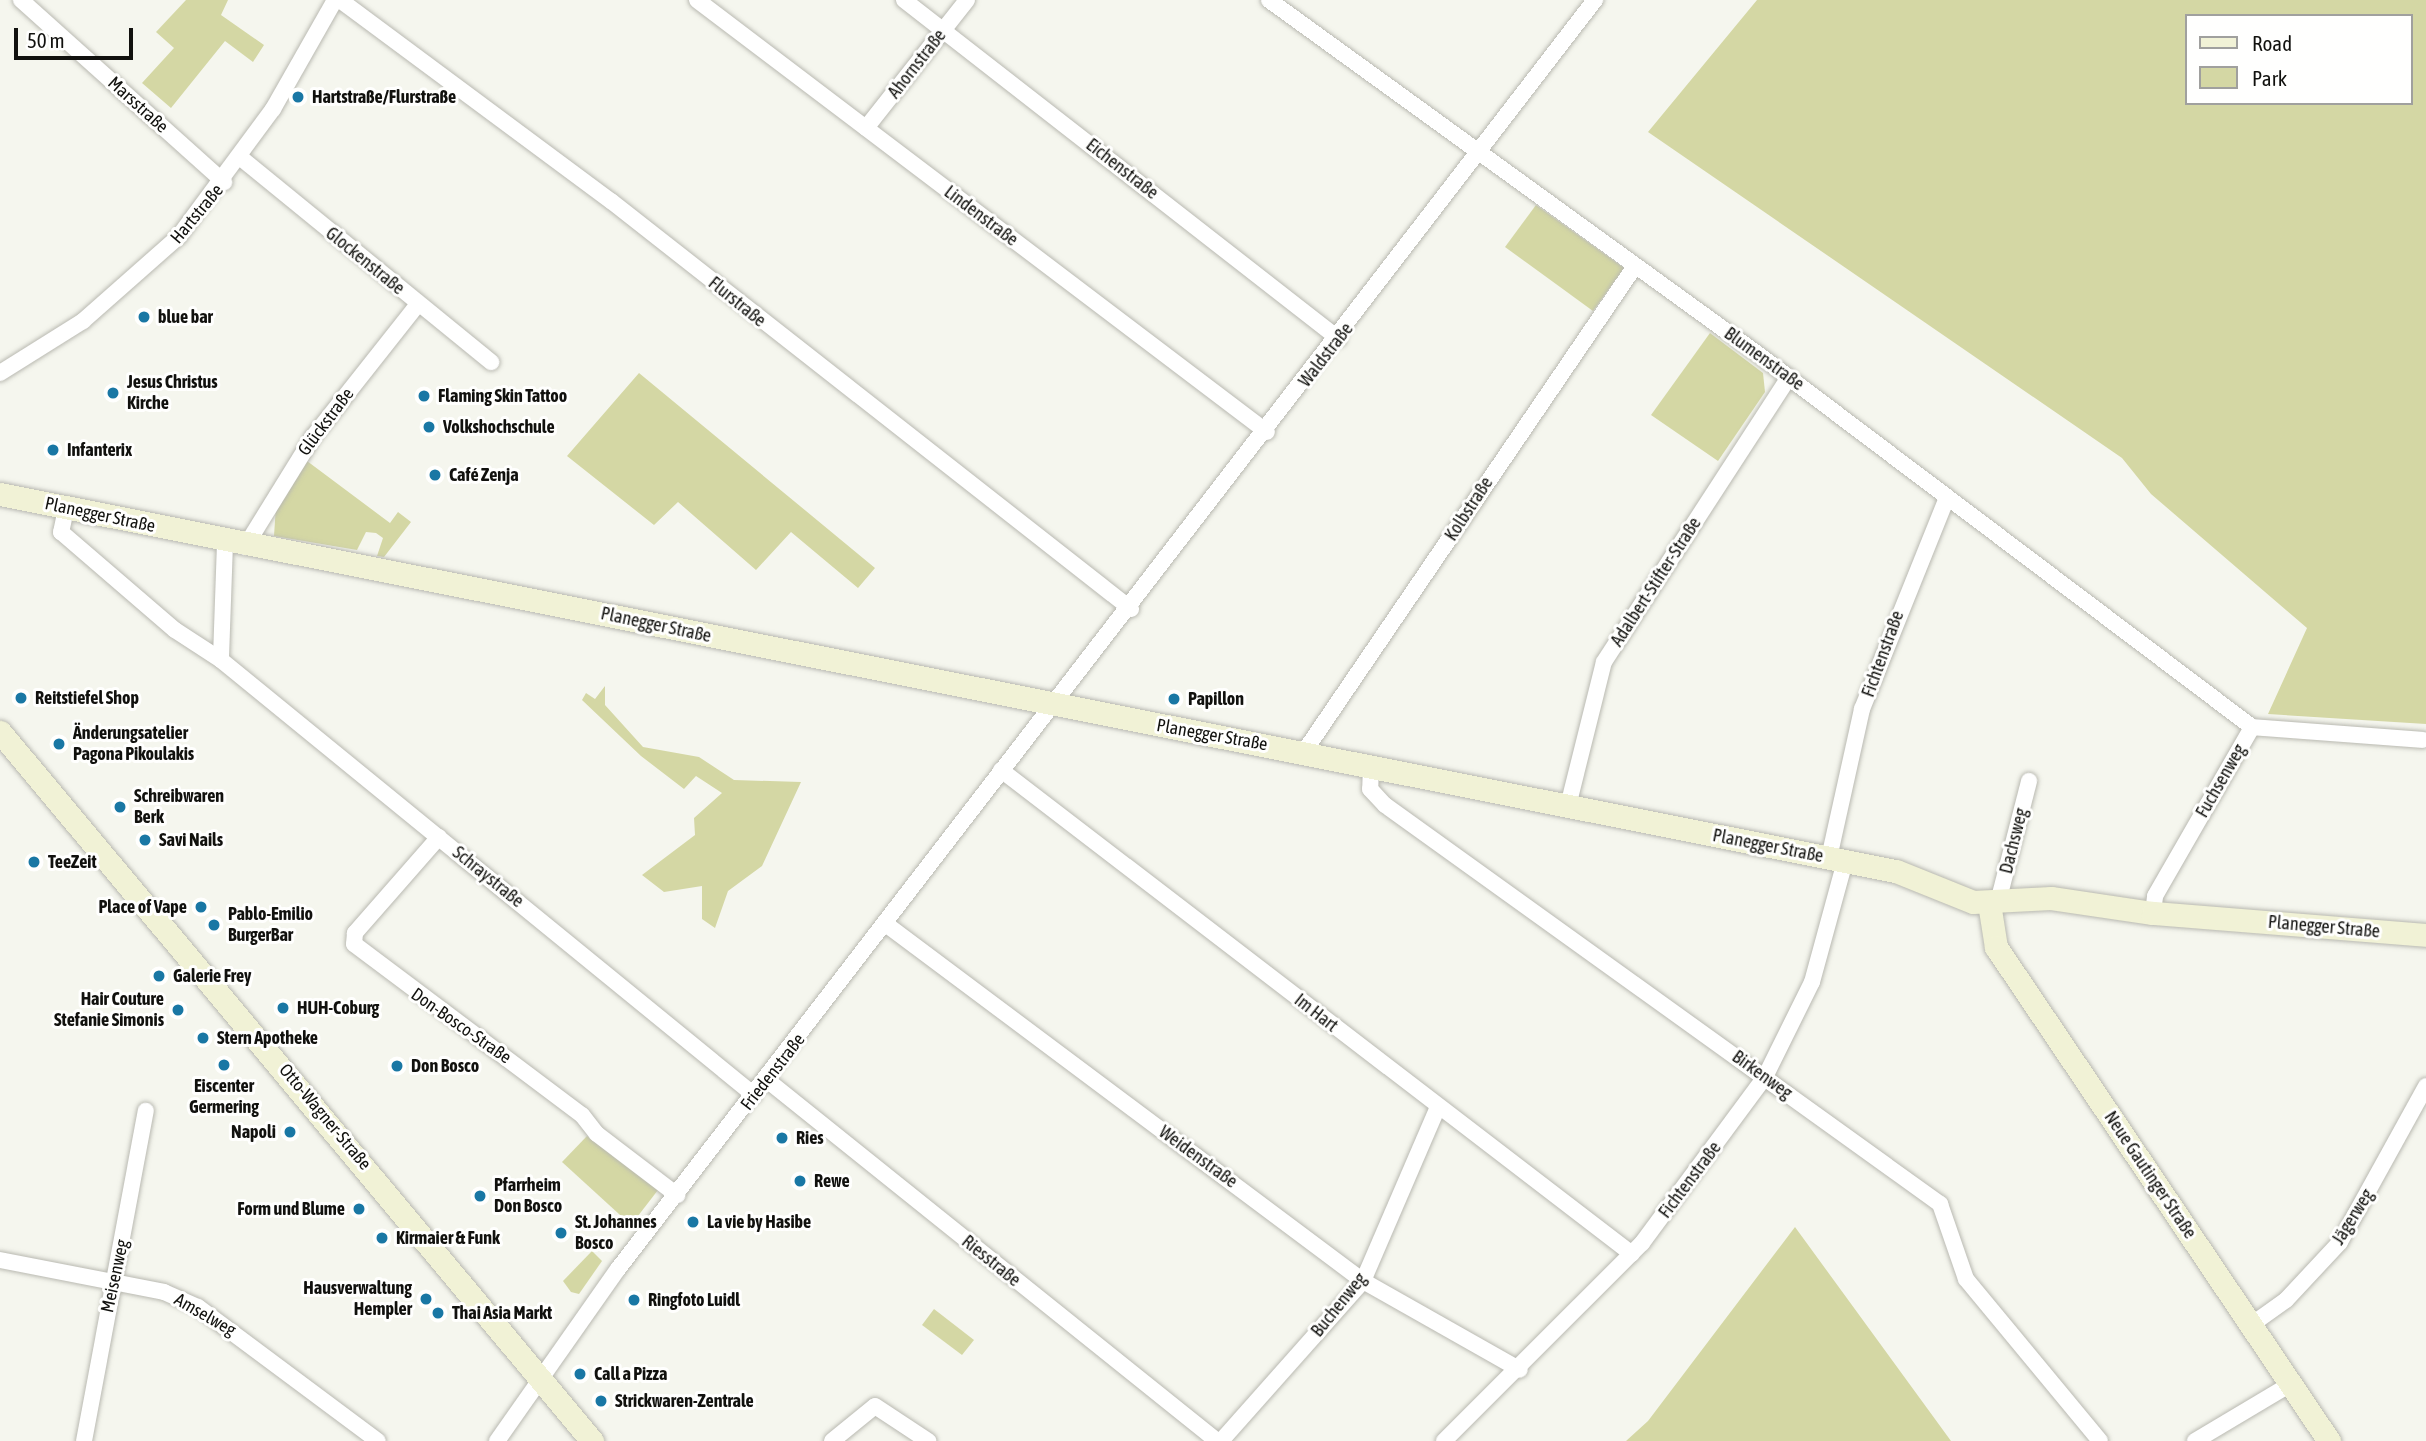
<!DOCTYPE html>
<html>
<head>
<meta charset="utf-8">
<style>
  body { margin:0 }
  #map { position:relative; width:2426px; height:1441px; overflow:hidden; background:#f5f6ee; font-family:"Asap Condensed",sans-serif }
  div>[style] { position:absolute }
  .green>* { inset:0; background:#d4d7a4 }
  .roads { filter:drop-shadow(0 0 2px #b9b9b1) drop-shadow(0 0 2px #b9b9b1) }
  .street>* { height:16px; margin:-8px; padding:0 8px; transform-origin:8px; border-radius:8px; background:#fff }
  .secondary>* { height:23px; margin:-11.5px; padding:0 11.5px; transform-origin:11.5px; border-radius:11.5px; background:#f1f2d6 }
  .dots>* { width:19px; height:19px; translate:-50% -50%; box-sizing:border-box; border:4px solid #fffffe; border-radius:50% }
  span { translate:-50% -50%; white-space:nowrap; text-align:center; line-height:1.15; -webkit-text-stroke:6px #fffffe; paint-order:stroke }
  .street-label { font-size:18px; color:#11110e }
  .poi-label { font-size:18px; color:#11110e; font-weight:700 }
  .left { translate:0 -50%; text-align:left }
  .right { translate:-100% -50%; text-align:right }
  .legend { position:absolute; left:2185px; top:14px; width:228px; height:91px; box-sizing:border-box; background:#fffffe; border:2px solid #a0a09e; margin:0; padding:9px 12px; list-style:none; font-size:21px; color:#11110e }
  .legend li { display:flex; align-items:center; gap:14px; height:35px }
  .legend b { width:35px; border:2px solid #a0a09e }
  .scale { position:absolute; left:14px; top:28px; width:119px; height:32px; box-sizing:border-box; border:4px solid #11110e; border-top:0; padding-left:9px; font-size:21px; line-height:24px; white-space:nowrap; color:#11110e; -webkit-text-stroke:5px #fffffe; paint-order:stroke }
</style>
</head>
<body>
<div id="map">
  <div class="green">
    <i style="clip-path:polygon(186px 0,228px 0,221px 15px,264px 45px,253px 62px,225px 41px,171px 108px,142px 83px,174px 48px,156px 32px)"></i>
    <i style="clip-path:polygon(evenodd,1757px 0,2426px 0,2426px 724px,2268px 714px,2307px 628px,2151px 494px,2122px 458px,1648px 132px,1757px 0,2186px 16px,2410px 16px,2410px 103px,2186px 103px,2186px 16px)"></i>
    <i style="clip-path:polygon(1536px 205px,1624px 268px,1593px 311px,1505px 247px)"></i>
    <i style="clip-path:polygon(1710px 333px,1763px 373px,1765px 392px,1718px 461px,1651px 415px)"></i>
    <i style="clip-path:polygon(639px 373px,875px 568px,858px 588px,791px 532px,756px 570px,678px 502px,654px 525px,567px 456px)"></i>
    <i style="clip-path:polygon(307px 461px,390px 523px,398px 512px,411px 522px,384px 557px,377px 556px,383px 538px,376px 533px,366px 532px,357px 550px,274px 536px,276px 506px)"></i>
    <i style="clip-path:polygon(605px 686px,605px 705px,643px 747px,699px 757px,734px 780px,801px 782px,762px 866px,728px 891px,715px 928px,702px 919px,702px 886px,664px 892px,642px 875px,695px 835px,694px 818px,722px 793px,696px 776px,684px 789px,641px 756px,582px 700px,586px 693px,595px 699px)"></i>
    <i style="clip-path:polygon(587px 1136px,658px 1190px,631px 1225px,562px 1162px)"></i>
    <i style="clip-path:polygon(1795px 1227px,1951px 1441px,1626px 1441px,1648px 1421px)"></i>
    <i style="clip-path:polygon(592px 1251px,602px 1261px,579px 1294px,571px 1292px,563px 1281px)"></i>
    <i style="clip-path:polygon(934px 1309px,974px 1340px,962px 1355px,922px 1325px)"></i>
  </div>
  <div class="roads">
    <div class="street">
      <i style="left:21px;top:0;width:273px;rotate:41.9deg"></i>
      <i style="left:340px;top:0;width:337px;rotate:36.6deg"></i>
      <i style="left:611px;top:201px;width:661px;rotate:38.12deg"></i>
      <i style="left:697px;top:0;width:715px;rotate:37.16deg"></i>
      <i style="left:904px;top:0;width:551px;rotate:37.93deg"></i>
      <i style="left:1269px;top:0;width:605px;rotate:35.92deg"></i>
      <i style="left:1759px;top:355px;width:618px;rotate:37.04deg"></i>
      <i style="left:866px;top:128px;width:163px;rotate:-51.7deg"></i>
      <i style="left:241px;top:158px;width:323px;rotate:39.2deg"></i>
      <i style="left:0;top:373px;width:98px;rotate:-32.1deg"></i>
      <i style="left:83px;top:321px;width:128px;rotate:-41.5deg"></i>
      <i style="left:179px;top:236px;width:158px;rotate:-53.5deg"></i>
      <i style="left:273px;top:109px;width:125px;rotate:-60.4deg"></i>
      <i style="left:66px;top:509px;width:24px;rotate:102deg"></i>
      <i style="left:61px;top:532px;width:150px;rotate:40.7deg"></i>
      <i style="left:175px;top:630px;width:55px;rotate:33.1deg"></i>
      <i style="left:225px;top:543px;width:117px;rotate:92deg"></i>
      <i style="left:221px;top:660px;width:688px;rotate:39.22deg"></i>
      <i style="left:245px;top:547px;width:129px;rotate:-58.3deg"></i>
      <i style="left:313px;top:437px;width:169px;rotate:-51.7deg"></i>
      <i style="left:1304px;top:752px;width:588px;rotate:-55.74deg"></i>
      <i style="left:1371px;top:766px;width:23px;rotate:92deg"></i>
      <i style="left:1370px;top:789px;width:22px;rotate:47deg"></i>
      <i style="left:1385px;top:805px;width:684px;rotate:35.71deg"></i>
      <i style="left:1940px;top:1204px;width:79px;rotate:70.9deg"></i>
      <i style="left:1966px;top:1279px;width:210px;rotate:50.4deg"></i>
      <i style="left:1001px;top:770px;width:795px;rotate:37.49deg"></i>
      <i style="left:1568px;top:806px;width:148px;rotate:-76deg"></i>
      <i style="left:1604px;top:662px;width:340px;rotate:-57deg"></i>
      <i style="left:439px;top:837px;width:128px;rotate:131.2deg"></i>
      <i style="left:355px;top:933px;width:11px;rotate:95deg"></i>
      <i style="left:354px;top:944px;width:285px;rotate:36.9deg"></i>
      <i style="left:582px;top:1115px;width:24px;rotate:52deg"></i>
      <i style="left:597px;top:1134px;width:101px;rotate:37.3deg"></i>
      <i style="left:1829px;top:858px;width:153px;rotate:-77.5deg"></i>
      <i style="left:1862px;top:709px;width:227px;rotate:-68.1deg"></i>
      <i style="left:1998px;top:902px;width:125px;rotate:-75.6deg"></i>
      <i style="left:2153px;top:913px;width:17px;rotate:-83deg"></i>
      <i style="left:2155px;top:896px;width:195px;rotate:-60.1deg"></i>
      <i style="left:2252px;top:727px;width:171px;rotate:4.3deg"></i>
      <i style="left:887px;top:925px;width:594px;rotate:36.79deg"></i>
      <i style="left:1363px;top:1281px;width:180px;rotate:29.5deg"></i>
      <i style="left:767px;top:1080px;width:577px;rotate:38.74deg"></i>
      <i style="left:0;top:1260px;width:167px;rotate:11deg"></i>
      <i style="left:164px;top:1292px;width:37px;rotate:24deg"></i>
      <i style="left:198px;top:1307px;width:224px;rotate:36.7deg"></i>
      <i style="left:2251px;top:1325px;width:43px;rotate:-35.5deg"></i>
      <i style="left:2286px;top:1300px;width:79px;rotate:-47deg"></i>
      <i style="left:2340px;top:1242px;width:178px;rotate:-61.1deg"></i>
      <i style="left:84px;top:1441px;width:336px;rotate:-79.4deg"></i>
      <i style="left:497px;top:1441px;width:210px;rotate:-54.9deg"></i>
      <i style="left:618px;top:1269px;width:1602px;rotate:-52.41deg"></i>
      <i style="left:832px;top:1441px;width:55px;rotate:-39.1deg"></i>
      <i style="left:875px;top:1406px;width:64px;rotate:33.4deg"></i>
      <i style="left:1221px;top:1441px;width:214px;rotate:-48.4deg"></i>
      <i style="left:1363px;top:1281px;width:189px;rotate:-66.7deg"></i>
      <i style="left:1444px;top:1441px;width:280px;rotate:-45deg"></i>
      <i style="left:1642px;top:1243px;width:207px;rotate:-53.5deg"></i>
      <i style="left:1765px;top:1077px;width:106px;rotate:-63.7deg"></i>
      <i style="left:1812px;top:982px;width:125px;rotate:-74.7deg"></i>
      <i style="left:2195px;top:1441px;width:109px;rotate:-30.8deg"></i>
    </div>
    <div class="secondary">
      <i style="left:0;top:494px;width:1933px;rotate:11.25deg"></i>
      <i style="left:1896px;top:871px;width:83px;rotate:21.9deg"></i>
      <i style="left:1973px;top:902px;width:78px;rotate:-2.9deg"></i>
      <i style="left:2051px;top:898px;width:103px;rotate:8.4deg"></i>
      <i style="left:2153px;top:913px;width:274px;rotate:4.6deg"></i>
      <i style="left:0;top:732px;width:924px;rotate:50.14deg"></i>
      <i style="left:1989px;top:903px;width:45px;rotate:81deg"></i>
      <i style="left:1996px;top:947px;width:596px;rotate:56.02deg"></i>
    </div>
  </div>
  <div class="dots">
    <i style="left:298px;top:97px;background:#1977a4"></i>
    <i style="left:144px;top:317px;background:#1977a4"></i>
    <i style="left:113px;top:393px;background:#1977a4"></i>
    <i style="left:424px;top:396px;background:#1977a4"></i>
    <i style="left:429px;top:427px;background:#1977a4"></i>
    <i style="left:53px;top:450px;background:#1977a4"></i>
    <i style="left:435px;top:475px;background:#1977a4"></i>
    <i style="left:21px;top:698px;background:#1977a4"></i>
    <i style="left:1174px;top:699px;background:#1977a4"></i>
    <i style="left:59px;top:744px;background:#1977a4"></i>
    <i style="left:120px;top:807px;background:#1977a4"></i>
    <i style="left:145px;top:840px;background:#1977a4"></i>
    <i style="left:34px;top:862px;background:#1977a4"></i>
    <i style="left:201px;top:907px;background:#1977a4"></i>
    <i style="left:214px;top:925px;background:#1977a4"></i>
    <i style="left:159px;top:976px;background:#1977a4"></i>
    <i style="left:283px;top:1008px;background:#1977a4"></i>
    <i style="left:178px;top:1010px;background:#1977a4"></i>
    <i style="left:203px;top:1038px;background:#1977a4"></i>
    <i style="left:224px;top:1065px;background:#1977a4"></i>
    <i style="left:397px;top:1066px;background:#1977a4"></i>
    <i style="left:290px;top:1132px;background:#1977a4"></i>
    <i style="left:782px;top:1138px;background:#1977a4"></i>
    <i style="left:800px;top:1181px;background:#1977a4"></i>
    <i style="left:480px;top:1196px;background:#1977a4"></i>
    <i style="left:359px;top:1209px;background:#1977a4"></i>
    <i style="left:693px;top:1222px;background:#1977a4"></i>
    <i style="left:561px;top:1233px;background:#1977a4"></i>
    <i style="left:382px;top:1238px;background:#1977a4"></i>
    <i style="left:426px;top:1299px;background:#1977a4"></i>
    <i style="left:634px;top:1300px;background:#1977a4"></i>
    <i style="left:438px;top:1313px;background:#1977a4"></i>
    <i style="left:580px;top:1374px;background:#1977a4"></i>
    <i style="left:601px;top:1401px;background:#1977a4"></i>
  </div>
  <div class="street-label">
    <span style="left:917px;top:64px;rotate:-52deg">Ahornstraße</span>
    <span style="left:138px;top:105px;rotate:42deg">Marsstraße</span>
    <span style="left:1122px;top:169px;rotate:38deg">Eichenstraße</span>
    <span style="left:197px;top:214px;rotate:-50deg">Hartstraße</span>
    <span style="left:981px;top:216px;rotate:37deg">Lindenstraße</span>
    <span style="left:365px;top:261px;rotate:39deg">Glockenstraße</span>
    <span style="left:737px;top:302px;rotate:39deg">Flurstraße</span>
    <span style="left:1326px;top:355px;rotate:-52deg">Waldstraße</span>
    <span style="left:1764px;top:359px;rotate:36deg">Blumenstraße</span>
    <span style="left:326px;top:422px;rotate:-53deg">Glückstraße</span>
    <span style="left:1469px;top:509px;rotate:-57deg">Kolbstraße</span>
    <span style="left:100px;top:515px;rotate:12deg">Planegger Straße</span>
    <span style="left:1656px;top:582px;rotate:-57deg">Adalbert-Stifter-Straße</span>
    <span style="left:656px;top:625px;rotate:12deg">Planegger Straße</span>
    <span style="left:1883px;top:654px;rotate:-70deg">Fichtenstraße</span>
    <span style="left:1212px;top:735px;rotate:10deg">Planegger Straße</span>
    <span style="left:2221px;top:781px;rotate:-60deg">Fuchsenweg</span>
    <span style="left:2014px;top:841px;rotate:-76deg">Dachsweg</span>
    <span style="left:1768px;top:846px;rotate:11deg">Planegger Straße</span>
    <span style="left:488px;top:877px;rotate:39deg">Schraystraße</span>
    <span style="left:2324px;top:927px;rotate:5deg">Planegger Straße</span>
    <span style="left:1316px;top:1013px;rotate:38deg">Im Hart</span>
    <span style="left:461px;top:1026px;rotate:35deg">Don-Bosco-Straße</span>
    <span style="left:773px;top:1072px;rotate:-52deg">Friedenstraße</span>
    <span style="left:1762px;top:1075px;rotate:36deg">Birkenweg</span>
    <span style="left:325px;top:1117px;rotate:50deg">Otto-Wagner-Straße</span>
    <span style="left:1198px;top:1157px;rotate:36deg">Weidenstraße</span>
    <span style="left:2150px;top:1175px;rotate:56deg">Neue Gautinger Straße</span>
    <span style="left:1690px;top:1180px;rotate:-53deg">Fichtenstraße</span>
    <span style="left:2353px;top:1217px;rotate:-58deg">Jägerweg</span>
    <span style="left:991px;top:1261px;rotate:39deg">Riesstraße</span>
    <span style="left:115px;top:1276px;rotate:-78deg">Meisenweg</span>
    <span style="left:1339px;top:1305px;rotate:-51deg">Buchenweg</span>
    <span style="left:205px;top:1315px;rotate:30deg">Amselweg</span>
  </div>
  <div class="poi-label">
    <span class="left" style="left:312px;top:97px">Hartstraße/Flurstraße</span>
    <span class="left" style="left:158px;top:317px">blue bar</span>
    <span class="left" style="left:127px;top:393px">Jesus Christus<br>Kirche</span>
    <span class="left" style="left:438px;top:396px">Flaming Skin Tattoo</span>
    <span class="left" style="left:443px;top:427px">Volkshochschule</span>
    <span class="left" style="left:67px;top:450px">Infanterix</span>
    <span class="left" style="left:449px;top:475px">Café Zenja</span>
    <span class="left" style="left:35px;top:698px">Reitstiefel Shop</span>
    <span class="left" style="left:1188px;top:699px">Papillon</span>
    <span class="left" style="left:73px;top:744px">Änderungsatelier<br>Pagona Pikoulakis</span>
    <span class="left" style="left:134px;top:807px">Schreibwaren<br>Berk</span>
    <span class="left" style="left:159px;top:840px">Savi Nails</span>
    <span class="left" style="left:48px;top:862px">TeeZeit</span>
    <span class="right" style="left:187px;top:907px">Place of Vape</span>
    <span class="left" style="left:228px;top:925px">Pablo-Emilio<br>BurgerBar</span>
    <span class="left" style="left:173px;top:976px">Galerie Frey</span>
    <span class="right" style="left:164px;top:1010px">Hair Couture<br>Stefanie Simonis</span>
    <span class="left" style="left:297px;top:1008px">HUH-Coburg</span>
    <span class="left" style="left:217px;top:1038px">Stern Apotheke</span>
    <span class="left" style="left:411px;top:1066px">Don Bosco</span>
    <span style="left:224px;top:1097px">Eiscenter<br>Germering</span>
    <span class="right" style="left:276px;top:1132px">Napoli</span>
    <span class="left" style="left:796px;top:1138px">Ries</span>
    <span class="left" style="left:814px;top:1181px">Rewe</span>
    <span class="left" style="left:494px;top:1196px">Pfarrheim<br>Don Bosco</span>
    <span class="right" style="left:345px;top:1209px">Form und Blume</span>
    <span class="left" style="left:707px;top:1222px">La vie by Hasibe</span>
    <span class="left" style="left:575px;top:1233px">St. Johannes<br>Bosco</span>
    <span class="left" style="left:396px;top:1238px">Kirmaier &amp; Funk</span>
    <span class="right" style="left:412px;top:1299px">Hausverwaltung<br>Hempler</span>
    <span class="left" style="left:648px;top:1300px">Ringfoto Luidl</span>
    <span class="left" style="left:452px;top:1313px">Thai Asia Markt</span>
    <span class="left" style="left:594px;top:1374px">Call a Pizza</span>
    <span class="left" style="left:615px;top:1401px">Strickwaren-Zentrale</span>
  </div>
  <ul class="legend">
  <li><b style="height:9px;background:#f1f2d6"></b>Road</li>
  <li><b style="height:19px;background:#d4d7a4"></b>Park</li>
  </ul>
  <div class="scale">50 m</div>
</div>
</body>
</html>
